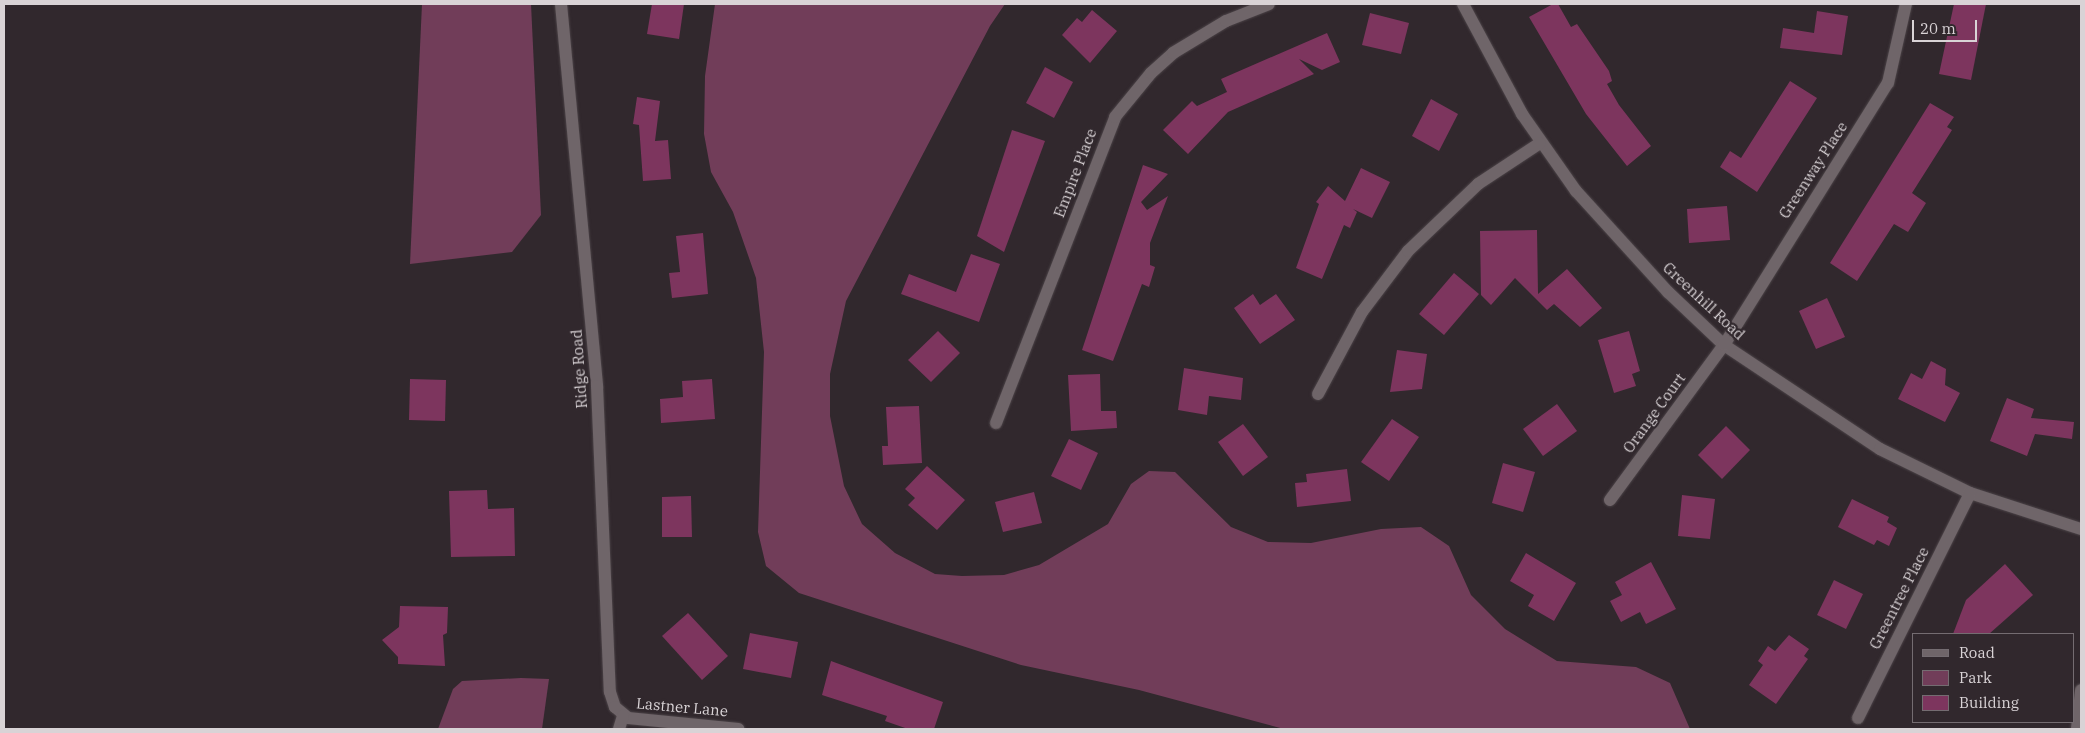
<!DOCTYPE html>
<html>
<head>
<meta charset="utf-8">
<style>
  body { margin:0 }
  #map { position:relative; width:2085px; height:733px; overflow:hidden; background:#31282d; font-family:"IBM Plex Serif",serif }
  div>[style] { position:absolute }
  .green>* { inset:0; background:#713d59 }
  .building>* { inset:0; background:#7d355e }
  .roads { filter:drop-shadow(0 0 1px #4b4347) drop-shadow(0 0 1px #4b4347) }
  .minor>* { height:12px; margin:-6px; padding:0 6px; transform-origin:6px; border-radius:6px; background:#6f6569 }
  span { translate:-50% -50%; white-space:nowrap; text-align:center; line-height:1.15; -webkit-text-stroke:4.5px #31282d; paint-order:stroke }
  .street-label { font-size:15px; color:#d9d3d6 }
  .frame { position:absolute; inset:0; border:5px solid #d9d3d6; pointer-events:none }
  .legend { position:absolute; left:1912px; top:633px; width:162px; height:90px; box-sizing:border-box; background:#31282d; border:1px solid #746c71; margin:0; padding:6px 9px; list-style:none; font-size:15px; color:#d9d3d6 }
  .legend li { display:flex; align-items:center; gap:10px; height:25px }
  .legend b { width:25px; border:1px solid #746c71 }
  .scale { position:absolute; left:1912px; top:20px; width:65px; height:22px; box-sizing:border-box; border:2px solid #d9d3d6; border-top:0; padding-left:6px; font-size:15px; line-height:18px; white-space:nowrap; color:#d9d3d6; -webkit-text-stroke:4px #31282d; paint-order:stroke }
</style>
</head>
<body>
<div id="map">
  <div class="green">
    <i style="clip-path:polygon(422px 4px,531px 4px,541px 215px,512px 252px,410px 264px)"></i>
    <i style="clip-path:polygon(715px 4px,1005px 4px,990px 26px,846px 301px,830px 374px,830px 416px,844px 486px,862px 524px,895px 553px,935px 574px,962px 576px,1004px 575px,1039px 565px,1108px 524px,1131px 484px,1149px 471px,1175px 472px,1231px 527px,1268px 542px,1311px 543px,1381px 529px,1421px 527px,1449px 546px,1471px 595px,1505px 629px,1557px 661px,1636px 667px,1670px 683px,1690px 729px,1284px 729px,1139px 690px,1021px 665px,799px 593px,766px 566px,758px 532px,764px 352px,756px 278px,733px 212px,711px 172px,704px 134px,705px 76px)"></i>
    <i style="clip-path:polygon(521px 678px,549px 679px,542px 729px,438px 729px,453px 689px,462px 681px)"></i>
  </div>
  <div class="building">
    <i style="clip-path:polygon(652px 4px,684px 4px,679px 39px,647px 34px)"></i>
    <i style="clip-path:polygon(1553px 4px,1558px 4px,1571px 27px,1577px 24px,1609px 71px,1612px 81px,1607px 84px,1619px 105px,1651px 146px,1627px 166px,1586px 114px,1529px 17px)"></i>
    <i style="clip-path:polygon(1954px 4px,1986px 4px,1971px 80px,1939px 74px)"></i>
    <i style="clip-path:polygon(1092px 10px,1117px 31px,1090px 63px,1062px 35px,1077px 18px,1082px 22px)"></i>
    <i style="clip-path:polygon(1817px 11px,1848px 16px,1842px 55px,1780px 48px,1783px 28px,1814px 33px)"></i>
    <i style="clip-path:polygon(1370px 13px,1409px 23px,1401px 54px,1362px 45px)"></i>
    <i style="clip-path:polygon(1327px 33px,1340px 62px,1322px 70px,1299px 59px,1314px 74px,1228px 112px,1188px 154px,1163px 130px,1192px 101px,1197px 106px,1227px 92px,1221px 79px)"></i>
    <i style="clip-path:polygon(1045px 67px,1073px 82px,1054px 118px,1026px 103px)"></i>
    <i style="clip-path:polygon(1790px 81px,1817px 98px,1757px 192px,1720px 167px,1730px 151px,1741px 158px)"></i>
    <i style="clip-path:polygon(637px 97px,660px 101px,655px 141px,668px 140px,671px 179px,643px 181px,639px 125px,633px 124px)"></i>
    <i style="clip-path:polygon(1431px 99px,1458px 114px,1439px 151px,1412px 136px)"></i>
    <i style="clip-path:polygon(1930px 103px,1954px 117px,1947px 127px,1952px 130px,1912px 193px,1926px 203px,1908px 232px,1894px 224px,1857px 281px,1830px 263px)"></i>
    <i style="clip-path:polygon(1012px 130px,1045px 141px,1004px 252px,977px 236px)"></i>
    <i style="clip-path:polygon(1143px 165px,1168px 174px,1141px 202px,1147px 210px,1168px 196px,1150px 243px,1150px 265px,1155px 267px,1149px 287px,1142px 284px,1113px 361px,1082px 350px)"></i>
    <i style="clip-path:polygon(1361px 168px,1390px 182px,1372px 218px,1353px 209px,1357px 212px,1350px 228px,1344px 225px,1322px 279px,1296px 268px,1319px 204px,1316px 202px,1328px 186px,1345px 201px)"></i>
    <i style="clip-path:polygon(1727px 206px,1730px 240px,1689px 243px,1687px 209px)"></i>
    <i style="clip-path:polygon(1537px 230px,1538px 294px,1567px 269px,1602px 308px,1580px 327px,1554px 304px,1547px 310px,1515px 278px,1491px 305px,1481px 295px,1480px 231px)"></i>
    <i style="clip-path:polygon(703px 233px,708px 294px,672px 298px,669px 273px,680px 272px,676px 236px)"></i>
    <i style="clip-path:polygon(971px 254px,1000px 264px,979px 322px,901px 294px,909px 274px,956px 292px)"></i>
    <i style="clip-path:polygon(1454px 273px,1479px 294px,1444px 335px,1419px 314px)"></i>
    <i style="clip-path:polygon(1253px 294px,1260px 305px,1276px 294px,1295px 320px,1260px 344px,1234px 308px)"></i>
    <i style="clip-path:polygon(1827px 298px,1845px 337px,1816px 349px,1799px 311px)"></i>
    <i style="clip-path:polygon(938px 331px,960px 353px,931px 382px,908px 360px)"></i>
    <i style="clip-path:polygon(1629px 331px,1640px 371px,1632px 374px,1636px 386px,1614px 393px,1598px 340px)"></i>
    <i style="clip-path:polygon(1397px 350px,1427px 354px,1422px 389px,1390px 392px)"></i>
    <i style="clip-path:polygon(1931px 361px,1946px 369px,1945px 385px,1960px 393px,1945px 422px,1898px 399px,1911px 373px,1922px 379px)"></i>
    <i style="clip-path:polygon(1184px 368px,1243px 378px,1241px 400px,1209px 396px,1207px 415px,1178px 410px)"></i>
    <i style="clip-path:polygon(1100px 374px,1101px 411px,1116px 411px,1117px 428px,1071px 431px,1068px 375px)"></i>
    <i style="clip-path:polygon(410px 379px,446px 380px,445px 421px,409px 420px)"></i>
    <i style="clip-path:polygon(712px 379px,715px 419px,661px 423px,660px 399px,683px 397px,682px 381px)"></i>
    <i style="clip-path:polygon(2007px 398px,2034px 409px,2031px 418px,2074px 422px,2072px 439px,2035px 434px,2027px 456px,1990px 441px)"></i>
    <i style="clip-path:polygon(1557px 404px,1577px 431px,1543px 456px,1523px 429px)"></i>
    <i style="clip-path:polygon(919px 406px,922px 463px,883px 465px,882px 446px,888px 446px,886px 407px)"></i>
    <i style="clip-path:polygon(1392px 419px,1419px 437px,1389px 481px,1361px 462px)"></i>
    <i style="clip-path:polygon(1243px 424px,1268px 457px,1243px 476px,1218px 442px)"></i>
    <i style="clip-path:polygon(1726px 426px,1750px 450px,1722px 479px,1698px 455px)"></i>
    <i style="clip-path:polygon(1069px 439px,1098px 453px,1081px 490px,1051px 476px)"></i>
    <i style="clip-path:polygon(1503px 463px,1535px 472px,1523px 512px,1492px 503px)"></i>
    <i style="clip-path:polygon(927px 466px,965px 500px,937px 530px,908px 505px,915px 498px,905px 489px)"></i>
    <i style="clip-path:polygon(1347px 469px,1351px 501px,1297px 507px,1295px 483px,1307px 482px,1306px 474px)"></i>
    <i style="clip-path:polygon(487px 490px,488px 509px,514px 508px,515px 556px,451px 557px,449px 491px)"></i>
    <i style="clip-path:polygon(1034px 492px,1042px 523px,1003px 532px,995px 502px)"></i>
    <i style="clip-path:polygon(1682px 495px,1715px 499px,1710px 539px,1678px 536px)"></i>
    <i style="clip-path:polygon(691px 496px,692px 537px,662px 537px,662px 497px)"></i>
    <i style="clip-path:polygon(1852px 499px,1889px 517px,1887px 522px,1897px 528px,1889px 546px,1877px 540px,1874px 545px,1838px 527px)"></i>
    <i style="clip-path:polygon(1526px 553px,1576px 583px,1554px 621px,1528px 606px,1534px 595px,1510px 581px)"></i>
    <i style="clip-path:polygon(1651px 562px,1676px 609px,1646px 624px,1640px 612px,1621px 622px,1610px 601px,1622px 595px,1615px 582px)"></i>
    <i style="clip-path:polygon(2005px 564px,2033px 595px,1989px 634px,1953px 634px,1966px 600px)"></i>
    <i style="clip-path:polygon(1834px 580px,1863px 594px,1846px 629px,1817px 615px)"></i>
    <i style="clip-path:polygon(400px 606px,448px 607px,447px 633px,443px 635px,445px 666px,398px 664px,398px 657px,382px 640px,399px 627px)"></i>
    <i style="clip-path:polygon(688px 613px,728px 656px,702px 680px,662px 636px)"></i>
    <i style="clip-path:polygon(750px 633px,798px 642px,791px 678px,743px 669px)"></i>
    <i style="clip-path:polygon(1789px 635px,1809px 649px,1804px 656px,1808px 659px,1776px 704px,1749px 685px,1763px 665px,1758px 661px,1768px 646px,1775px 651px)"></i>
    <i style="clip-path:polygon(831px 661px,943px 702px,934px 729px,908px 729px,885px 721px,887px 716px,822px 695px)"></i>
  </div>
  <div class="roads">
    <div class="minor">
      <i style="left:561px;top:4px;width:384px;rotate:84.6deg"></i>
      <i style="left:597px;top:386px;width:306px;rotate:87.6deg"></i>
      <i style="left:610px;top:692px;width:16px;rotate:72deg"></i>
      <i style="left:615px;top:707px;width:17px;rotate:40deg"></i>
      <i style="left:628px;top:718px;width:111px;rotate:5.7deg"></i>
      <i style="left:1463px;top:4px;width:125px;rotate:61.8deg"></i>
      <i style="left:1522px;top:114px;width:94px;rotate:55deg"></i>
      <i style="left:1576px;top:191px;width:137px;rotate:47.7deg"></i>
      <i style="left:1668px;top:292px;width:77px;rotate:43.4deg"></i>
      <i style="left:1724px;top:345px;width:187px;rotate:33.7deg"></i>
      <i style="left:1880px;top:449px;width:100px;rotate:26.1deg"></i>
      <i style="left:1970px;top:493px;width:117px;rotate:18deg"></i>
      <i style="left:1318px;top:394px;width:93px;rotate:-61.8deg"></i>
      <i style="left:1362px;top:312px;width:76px;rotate:-53deg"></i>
      <i style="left:1408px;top:251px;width:97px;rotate:-43.7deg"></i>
      <i style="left:1478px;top:184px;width:74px;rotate:-33.5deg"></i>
      <i style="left:996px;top:423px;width:328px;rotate:-68.7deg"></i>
      <i style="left:1115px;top:117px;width:57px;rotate:-50.7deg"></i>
      <i style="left:1151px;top:73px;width:30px;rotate:-42deg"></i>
      <i style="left:1173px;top:53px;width:62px;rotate:-31.1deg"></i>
      <i style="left:1226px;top:21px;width:46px;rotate:-21.6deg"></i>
      <i style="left:1610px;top:500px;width:192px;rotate:-53.7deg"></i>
      <i style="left:1724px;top:345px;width:309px;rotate:-58deg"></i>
      <i style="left:1888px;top:83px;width:81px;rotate:-77.2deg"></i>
      <i style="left:1858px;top:718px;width:251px;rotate:-63.5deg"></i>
      <i style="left:619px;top:729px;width:14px;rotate:-73deg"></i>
      <i style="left:2077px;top:729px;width:39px;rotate:-84deg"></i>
    </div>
  </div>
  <div class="street-label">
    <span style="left:1813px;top:170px;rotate:-57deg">Greenway Place</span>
    <span style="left:1075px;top:173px;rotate:-69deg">Empire Place</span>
    <span style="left:1704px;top:301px;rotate:43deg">Greenhill Road</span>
    <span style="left:579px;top:369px;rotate:-94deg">Ridge Road</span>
    <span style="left:1654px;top:413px;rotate:-54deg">Orange Court</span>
    <span style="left:1899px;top:598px;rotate:-63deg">Greentree Place</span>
    <span style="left:682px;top:707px;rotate:5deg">Lastner Lane</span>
  </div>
  <div class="frame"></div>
  <ul class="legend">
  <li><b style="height:6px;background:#6f6569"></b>Road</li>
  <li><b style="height:14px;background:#713d59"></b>Park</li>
  <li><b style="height:14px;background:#7d355e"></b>Building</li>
  </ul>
  <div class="scale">20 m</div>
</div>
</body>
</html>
